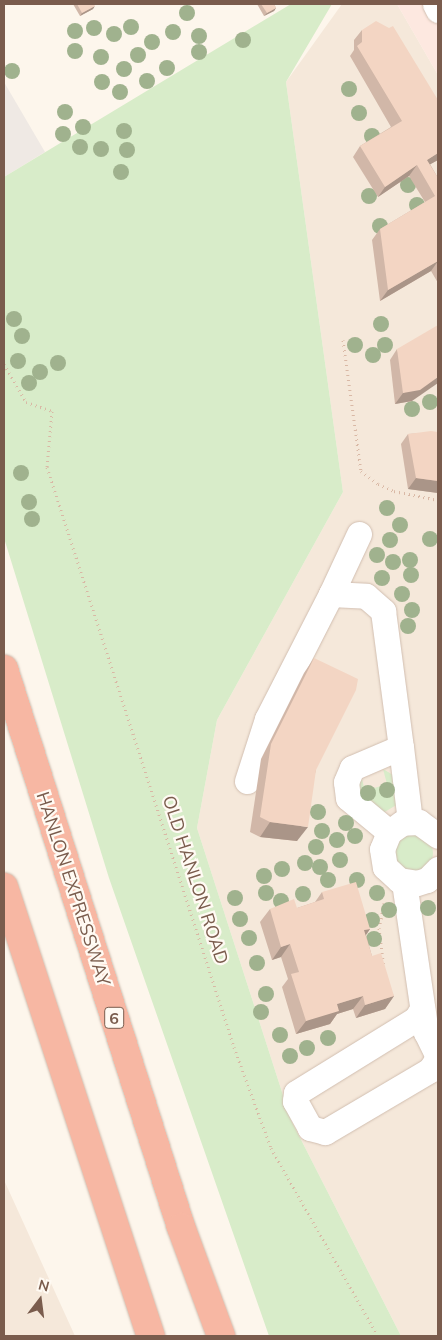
<!DOCTYPE html>
<html>
<head>
<meta charset="utf-8">
<style>
  body { margin:0 }
  #map { position:relative; width:442px; height:1340px; overflow:hidden; background:#fdf6ec; font-family:Mulish,sans-serif }
  div>[style] { position:absolute }
  .residential>* { inset:0; background:#f5e8da }
  .commercial>* { inset:0; background:#fde8e0 }
  .industrial>* { inset:0; background:#efe9e4 }
  .green>* { inset:0; background:#d8ecc9 }
  .round { border-radius:50% }
  .path>* { height:3px; margin-top:-1.5px; transform-origin:0; background:repeating-linear-gradient(90deg,#d9b8a5 0 1px,transparent 0 5px) }
  .roads { filter:drop-shadow(0 0 1px #d1beb0) drop-shadow(0 0 1px #d1beb0) }
  .minor>* { height:25px; margin:-12.5px; padding:0 12.5px; transform-origin:12.5px; border-radius:12.5px; background:#fff }
  .highway>* { height:28px; margin:-14px; padding:0 14px; transform-origin:14px; border-radius:14px; background:#f7b7a3 }
  .trees>* { width:16px; height:16px; margin:-8px; border-radius:50%; background:#a0b28e }
  .wall>* { inset:0; background:#d1b7a8 }
  .shaded-wall>* { inset:0; background:#aa9588 }
  .building>* { inset:0; background:#f3d5c3 }
  span { translate:-50% -50%; white-space:nowrap; text-align:center; line-height:1.15; -webkit-text-stroke:4.5px #fffaf3; paint-order:stroke }
  .shield-label span { padding:1px 4px; background:#fffaf3; border:1px solid; border-radius:4px; -webkit-text-stroke-width:0 }
  .shield-label { font-size:16px; color:#7a5c4d; font-weight:700 }
  .street-label { font-size:18px; color:#7a5c4d }
  .frame { position:absolute; inset:0; border:5px solid #7a5c4d; pointer-events:none }
  .north { position:absolute; left:15px; top:1275px; width:50px; height:50px; -webkit-text-stroke:4px #fffaf3; paint-order:stroke; rotate:15deg; font-size:14px; font-weight:700; line-height:20px; text-align:center; color:#7a5c4d }
  .north::after { content:''; display:block; margin:auto; width:18px; height:22px; background:#7a5c4d; clip-path:polygon(50% 0,100% 100%,50% 72%,0 100%) }
</style>
</head>
<body>
<div id="map">
  <div class="residential">
    <i style="clip-path:polygon(342px 4px,397px 4px,438px 75px,438px 1336px,401px 1336px,291px 1120px,197px 828px,217px 720px,343px 492px,286px 82px)"></i>
    <i style="clip-path:polygon(4px 1180px,75px 1336px,4px 1336px)"></i>
  </div>
  <div class="commercial">
    <i style="clip-path:polygon(397px 4px,438px 4px,438px 75px)"></i>
  </div>
  <div class="industrial">
    <i style="clip-path:polygon(4px 82px,45px 152px,4px 177px)"></i>
  </div>
  <div class="green">
    <i style="clip-path:polygon(291px 4px,332px 4px,286px 82px,343px 492px,217px 720px,197px 828px,291px 1120px,401px 1336px,269px 1336px,109px 878px,4px 538px,4px 177px)"></i>
    <i style="clip-path:polygon(383px 769px,393px 775px,398px 804px,383px 813px,361px 798px,357px 783px,362px 779px,365px 791px,387px 784px)"></i>
    <i class="round" style="left:395px;top:834px;width:38px;height:38px"></i>
  </div>
  <div class="path">
    <i style="left:343px;top:340px;width:132px;rotate:82.2deg"></i>
    <i style="left:361px;top:471px;width:21px;rotate:37deg"></i>
    <i style="left:378px;top:484px;width:17px;rotate:24deg"></i>
    <i style="left:394px;top:491px;width:45px;rotate:11.6deg"></i>
    <i style="left:4px;top:364px;width:44px;rotate:59.9deg"></i>
    <i style="left:26px;top:402px;width:28px;rotate:19deg"></i>
    <i style="left:52px;top:411px;width:56px;rotate:95.1deg"></i>
    <i style="left:47px;top:467px;width:609px;rotate:72.13deg"></i>
    <i style="left:234px;top:1047px;width:108px;rotate:69.9deg"></i>
    <i style="left:271px;top:1148px;width:216px;rotate:60.4deg"></i>
    <i style="left:384px;top:903px;width:25px;rotate:101deg"></i>
    <i style="left:379px;top:928px;width:38px;rotate:83deg"></i>
  </div>
  <div class="roads">
    <div class="minor">
      <i style="left:435px;top:4px;width:7px;rotate:63deg"></i>
      <i style="left:359px;top:534px;width:66px;rotate:115deg"></i>
      <i style="left:331px;top:594px;width:35px;rotate:3deg"></i>
      <i style="left:366px;top:596px;width:23px;rotate:41deg"></i>
      <i style="left:383px;top:611px;width:137px;rotate:82.5deg"></i>
      <i style="left:247px;top:781px;width:65px;rotate:-72.1deg"></i>
      <i style="left:267px;top:719px;width:140px;rotate:-62.9deg"></i>
      <i style="left:389px;top:832px;width:53px;rotate:-140.3deg"></i>
      <i style="left:348px;top:798px;width:16px;rotate:-97deg"></i>
      <i style="left:346px;top:782px;width:15px;rotate:-67deg"></i>
      <i style="left:352px;top:768px;width:53px;rotate:-23.2deg"></i>
      <i style="left:401px;top:747px;width:75px;rotate:83.1deg"></i>
      <i style="left:438px;top:836px;width:24px;rotate:-144deg"></i>
      <i style="left:419px;top:822px;width:17px;rotate:177deg"></i>
      <i style="left:402px;top:823px;width:16px;rotate:145deg"></i>
      <i style="left:389px;top:832px;width:18px;rotate:112deg"></i>
      <i style="left:382px;top:849px;width:18px;rotate:81deg"></i>
      <i style="left:385px;top:867px;width:19px;rotate:43deg"></i>
      <i style="left:399px;top:880px;width:18px;rotate:9deg"></i>
      <i style="left:417px;top:883px;width:10px;rotate:-17deg"></i>
      <i style="left:427px;top:880px;width:16px;rotate:-45deg"></i>
      <i style="left:404px;top:882px;width:152px;rotate:81.7deg"></i>
      <i style="left:426px;top:1032px;width:25px;rotate:64deg"></i>
      <i style="left:437px;top:1055px;width:6px;rotate:99deg"></i>
      <i style="left:436px;top:1061px;width:11px;rotate:124deg"></i>
      <i style="left:430px;top:1070px;width:122px;rotate:149.4deg"></i>
      <i style="left:325px;top:1132px;width:16px;rotate:-165deg"></i>
      <i style="left:310px;top:1128px;width:31px;rotate:-119deg"></i>
      <i style="left:295px;top:1101px;width:8px;rotate:-83deg"></i>
      <i style="left:296px;top:1093px;width:141px;rotate:-31.7deg"></i>
      <i style="left:416px;top:1019px;width:12px;rotate:-59deg"></i>
    </div>
    <div class="highway">
      <i style="left:4px;top:669px;width:585px;rotate:72.4deg"></i>
      <i style="left:181px;top:1227px;width:116px;rotate:69.8deg"></i>
      <i style="left:4px;top:887px;width:472px;rotate:71.9deg"></i>
    </div>
  </div>
  <div class="trees">
    <i style="left:187px;top:13px"></i>
    <i style="left:131px;top:27px"></i>
    <i style="left:94px;top:28px"></i>
    <i style="left:75px;top:31px"></i>
    <i style="left:173px;top:32px"></i>
    <i style="left:114px;top:34px"></i>
    <i style="left:199px;top:36px"></i>
    <i style="left:243px;top:40px"></i>
    <i style="left:152px;top:42px"></i>
    <i style="left:75px;top:51px"></i>
    <i style="left:199px;top:52px"></i>
    <i style="left:138px;top:55px"></i>
    <i style="left:101px;top:57px"></i>
    <i style="left:167px;top:68px"></i>
    <i style="left:124px;top:69px"></i>
    <i style="left:12px;top:71px"></i>
    <i style="left:147px;top:81px"></i>
    <i style="left:102px;top:82px"></i>
    <i style="left:349px;top:89px"></i>
    <i style="left:120px;top:92px"></i>
    <i style="left:65px;top:112px"></i>
    <i style="left:359px;top:113px"></i>
    <i style="left:83px;top:127px"></i>
    <i style="left:124px;top:131px"></i>
    <i style="left:63px;top:134px"></i>
    <i style="left:372px;top:136px"></i>
    <i style="left:80px;top:147px"></i>
    <i style="left:101px;top:149px"></i>
    <i style="left:127px;top:150px"></i>
    <i style="left:121px;top:172px"></i>
    <i style="left:408px;top:185px"></i>
    <i style="left:369px;top:196px"></i>
    <i style="left:417px;top:205px"></i>
    <i style="left:380px;top:226px"></i>
    <i style="left:14px;top:319px"></i>
    <i style="left:381px;top:324px"></i>
    <i style="left:22px;top:336px"></i>
    <i style="left:355px;top:345px"></i>
    <i style="left:385px;top:345px"></i>
    <i style="left:373px;top:355px"></i>
    <i style="left:18px;top:361px"></i>
    <i style="left:58px;top:363px"></i>
    <i style="left:40px;top:372px"></i>
    <i style="left:29px;top:383px"></i>
    <i style="left:430px;top:402px"></i>
    <i style="left:412px;top:409px"></i>
    <i style="left:21px;top:473px"></i>
    <i style="left:29px;top:502px"></i>
    <i style="left:387px;top:508px"></i>
    <i style="left:32px;top:519px"></i>
    <i style="left:400px;top:525px"></i>
    <i style="left:430px;top:539px"></i>
    <i style="left:390px;top:540px"></i>
    <i style="left:377px;top:555px"></i>
    <i style="left:410px;top:560px"></i>
    <i style="left:393px;top:562px"></i>
    <i style="left:411px;top:575px"></i>
    <i style="left:382px;top:578px"></i>
    <i style="left:402px;top:594px"></i>
    <i style="left:412px;top:610px"></i>
    <i style="left:408px;top:626px"></i>
    <i style="left:387px;top:790px"></i>
    <i style="left:368px;top:793px"></i>
    <i style="left:318px;top:812px"></i>
    <i style="left:346px;top:823px"></i>
    <i style="left:322px;top:831px"></i>
    <i style="left:355px;top:836px"></i>
    <i style="left:337px;top:840px"></i>
    <i style="left:316px;top:847px"></i>
    <i style="left:340px;top:860px"></i>
    <i style="left:305px;top:863px"></i>
    <i style="left:320px;top:867px"></i>
    <i style="left:282px;top:869px"></i>
    <i style="left:264px;top:876px"></i>
    <i style="left:328px;top:880px"></i>
    <i style="left:357px;top:880px"></i>
    <i style="left:266px;top:893px"></i>
    <i style="left:377px;top:893px"></i>
    <i style="left:303px;top:894px"></i>
    <i style="left:235px;top:898px"></i>
    <i style="left:281px;top:901px"></i>
    <i style="left:428px;top:908px"></i>
    <i style="left:389px;top:910px"></i>
    <i style="left:240px;top:919px"></i>
    <i style="left:372px;top:920px"></i>
    <i style="left:249px;top:938px"></i>
    <i style="left:374px;top:939px"></i>
    <i style="left:257px;top:963px"></i>
    <i style="left:266px;top:994px"></i>
    <i style="left:261px;top:1012px"></i>
    <i style="left:280px;top:1035px"></i>
    <i style="left:328px;top:1038px"></i>
    <i style="left:307px;top:1048px"></i>
    <i style="left:290px;top:1056px"></i>
  </div>
  <div class="wall">
    <i style="clip-path:polygon(73px 4px,94px 4px,93px 9px,80px 16px)"></i>
    <i style="clip-path:polygon(257px 4px,274px 4px,276px 8px,274px 11px,264px 16px)"></i>
    <i style="clip-path:polygon(362px 30px,438px 100px,438px 160px,430px 164px,438px 178px,438px 283px,431px 271px,380px 301px,372px 240px,380px 229px,425px 202px,409px 176px,378px 197px,353px 157px,360px 146px,391px 127px,350px 56px,354px 50px,354px 40px)"></i>
    <i style="clip-path:polygon(397px 349px,412px 401px,395px 404px,390px 360px)"></i>
    <i style="clip-path:polygon(438px 432px,438px 493px,408px 489px,401px 444px,408px 434px)"></i>
    <i style="clip-path:polygon(314px 658px,316px 770px,297px 841px,260px 837px,250px 832px,261px 759px,304px 673px)"></i>
    <i style="clip-path:polygon(322px 892px,370px 929px,366px 935px,372px 956px,394px 996px,385px 1009px,356px 1018px,353px 1009px,337px 1014px,330px 1024px,296px 1034px,282px 987px,288px 979px,281px 957px,272px 960px,260px 922px,270px 909px,297px 908px,315px 902px)"></i>
  </div>
  <div class="shaded-wall">
    <i style="clip-path:polygon(95px 6px,93px 9px,80px 16px,82px 13px)"></i>
    <i style="clip-path:polygon(276px 8px,274px 11px,264px 16px,267px 13px)"></i>
    <i style="clip-path:polygon(438px 153px,438px 160px,420px 170px,427px 160px)"></i>
    <i style="clip-path:polygon(417px 165px,409px 176px,378px 197px,385px 187px)"></i>
    <i style="clip-path:polygon(438px 261px,431px 271px,380px 301px,388px 290px)"></i>
    <i style="clip-path:polygon(438px 377px,438px 383px,412px 401px,395px 404px,403px 393px)"></i>
    <i style="clip-path:polygon(416px 478px,438px 481px,438px 493px,408px 489px)"></i>
    <i style="clip-path:polygon(270px 822px,308px 827px,297px 841px,260px 837px)"></i>
    <i style="clip-path:polygon(370px 929px,361px 942px,364px 930px)"></i>
    <i style="clip-path:polygon(290px 944px,281px 957px,272px 960px,281px 947px)"></i>
    <i style="clip-path:polygon(363px 996px,353px 1009px,337px 1014px,330px 1024px,296px 1034px,306px 1021px,337px 1004px)"></i>
    <i style="clip-path:polygon(394px 996px,385px 1009px,356px 1018px,365px 1005px)"></i>
  </div>
  <div class="building">
    <i style="clip-path:polygon(77px 4px,94px 4px,95px 6px,82px 13px)"></i>
    <i style="clip-path:polygon(261px 4px,274px 4px,276px 8px,267px 13px)"></i>
    <i style="clip-path:polygon(376px 21px,389px 28px,393px 26px,438px 100px,438px 153px,427px 160px,438px 178px,438px 261px,388px 290px,380px 229px,435px 196px,417px 165px,385px 187px,360px 146px,402px 121px,357px 46px,362px 42px,362px 30px)"></i>
    <i style="clip-path:polygon(438px 325px,438px 377px,420px 390px,403px 393px,397px 349px)"></i>
    <i style="clip-path:polygon(431px 431px,438px 432px,438px 481px,416px 478px,408px 434px)"></i>
    <i style="clip-path:polygon(314px 658px,358px 679px,356px 690px,316px 770px,308px 827px,270px 822px,260px 817px,271px 744px)"></i>
    <i style="clip-path:polygon(356px 882px,370px 929px,364px 930px,372px 956px,381px 953px,394px 996px,365px 1005px,363px 996px,337px 1004px,339px 1011px,306px 1021px,291px 974px,299px 972px,290px 944px,281px 947px,270px 909px,294px 899px,297px 908px,324px 899px,322px 892px)"></i>
  </div>
  <div class="shield-label">
    <span style="left:114px;top:1018px">6</span>
  </div>
  <div class="street-label">
    <span style="left:195px;top:880px;rotate:72deg">OLD HANLON ROAD</span>
    <span style="left:73px;top:889px;rotate:72deg">HANLON EXPRESSWAY</span>
  </div>
  <div class="frame"></div>
  <div class="north">N</div>
</div>
</body>
</html>
